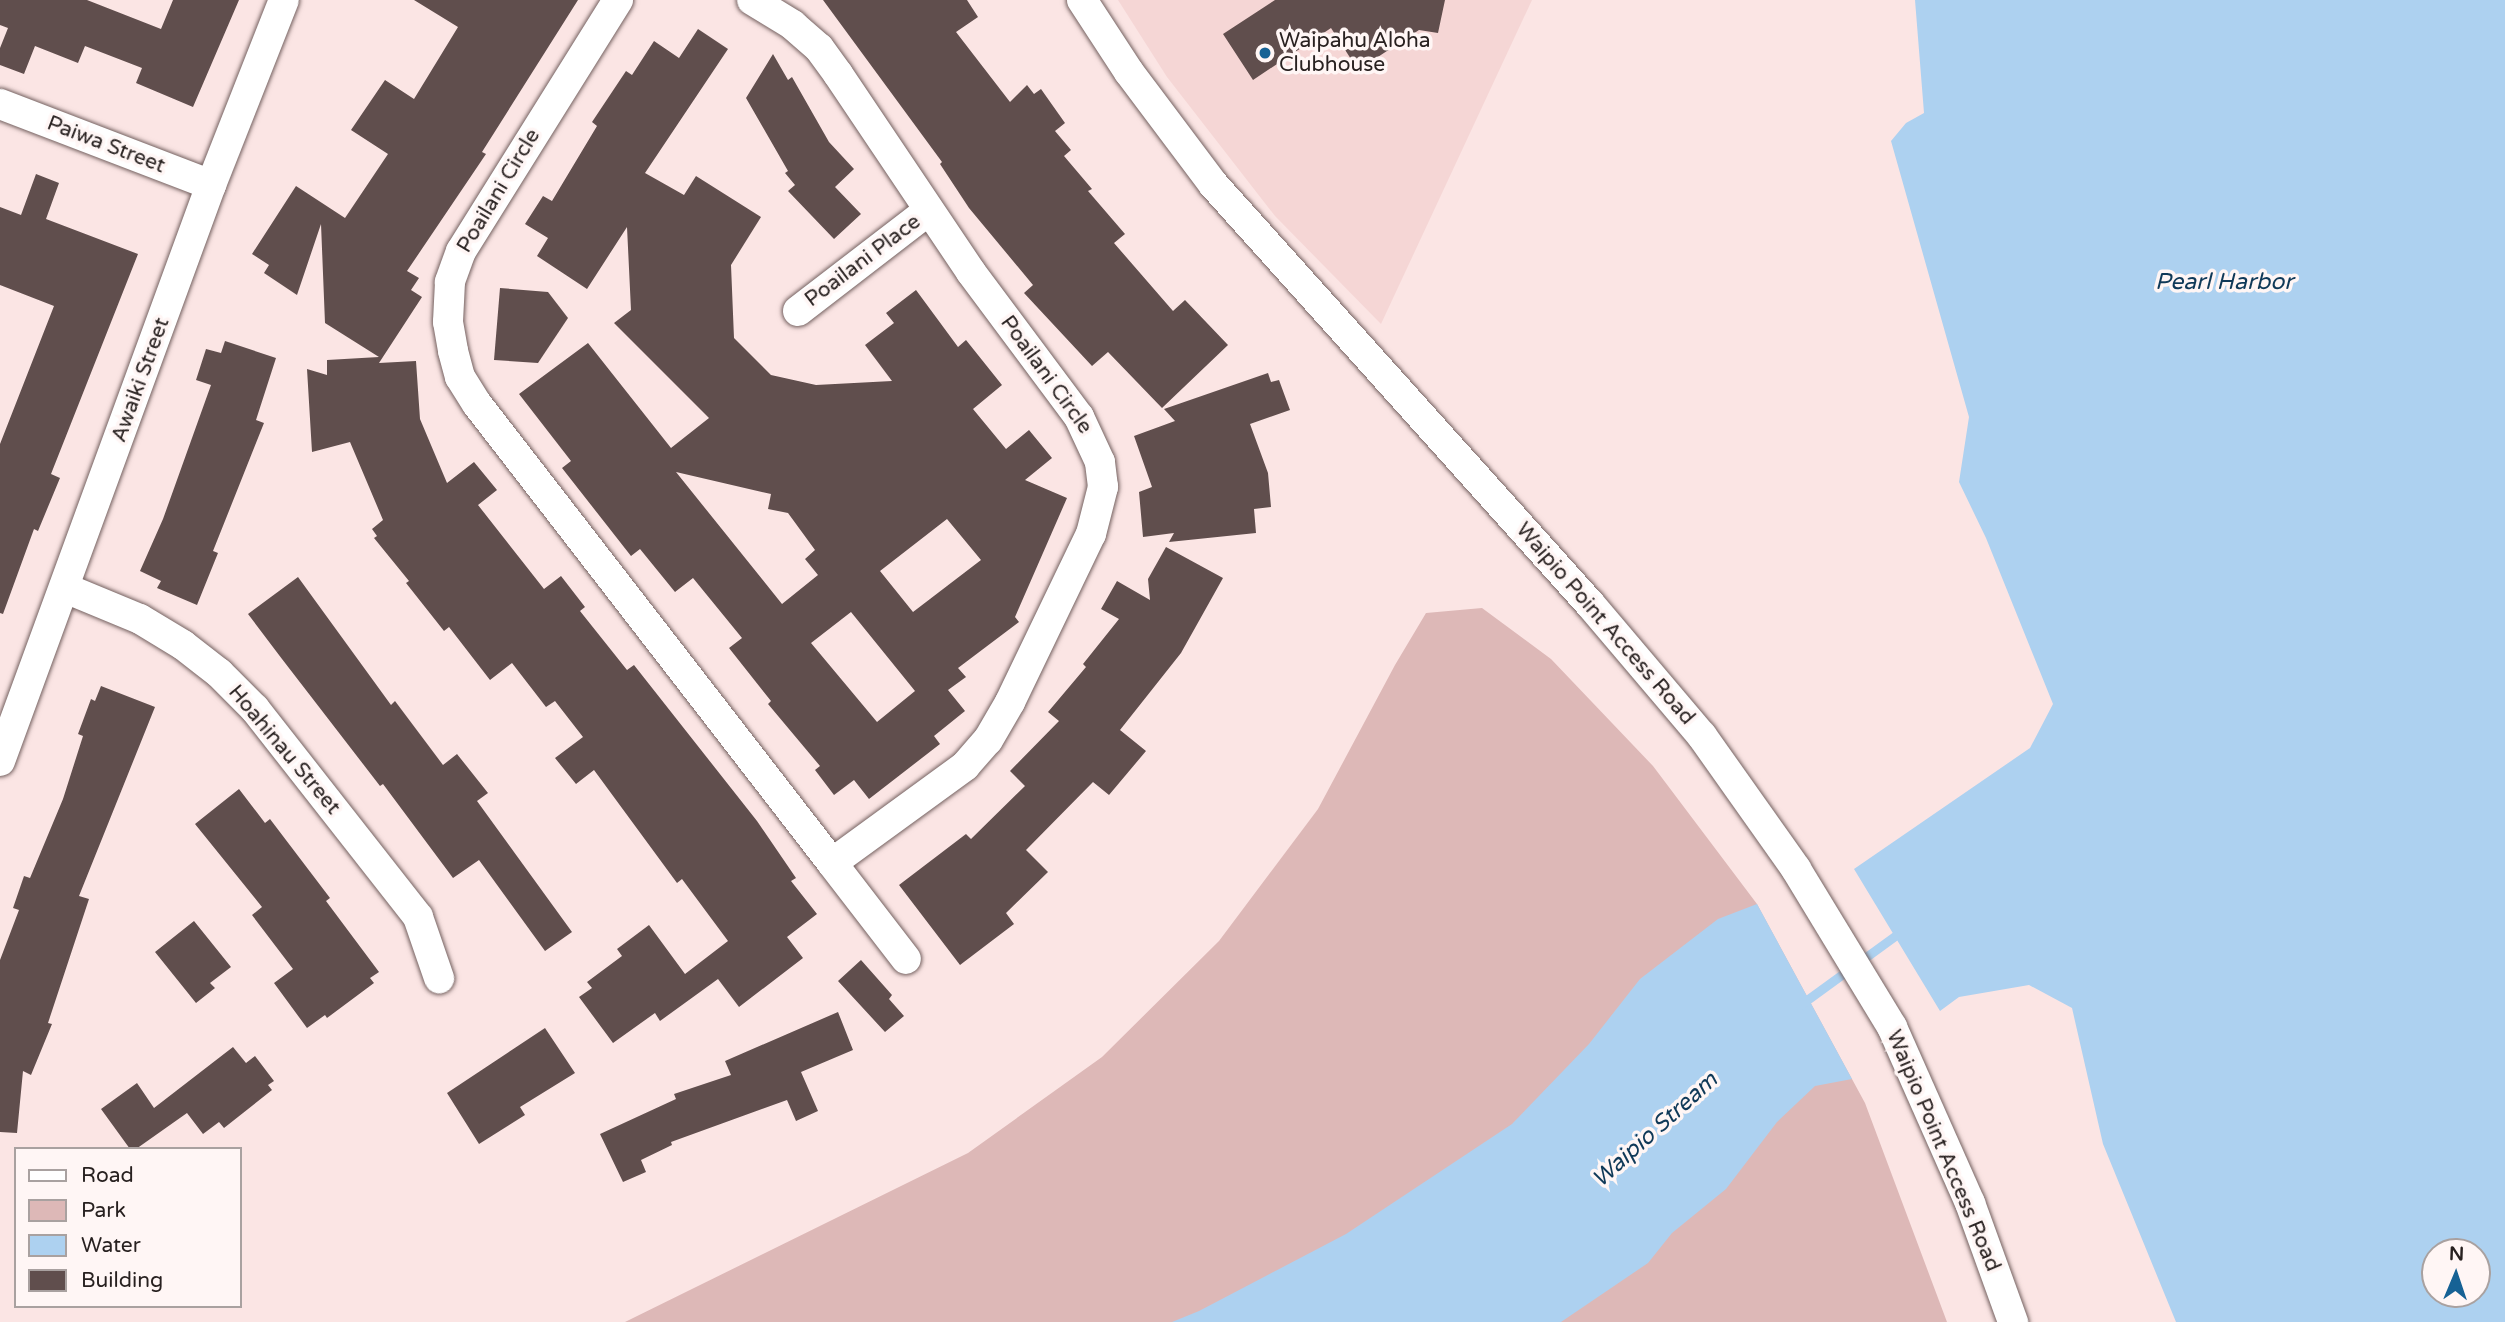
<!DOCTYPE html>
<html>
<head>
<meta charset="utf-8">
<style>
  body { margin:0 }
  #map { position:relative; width:2505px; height:1322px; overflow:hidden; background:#fbe5e4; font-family:"Varela Round",sans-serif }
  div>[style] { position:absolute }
  .built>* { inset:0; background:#f5d6d5 }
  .green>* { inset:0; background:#ddb8b7 }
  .water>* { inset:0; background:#add1f0 }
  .stream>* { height:9px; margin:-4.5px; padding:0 4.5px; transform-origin:4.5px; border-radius:4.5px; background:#add1f0 }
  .building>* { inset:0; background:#604e4d }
  .roads { filter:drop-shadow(0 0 2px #746160) drop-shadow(0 0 2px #746160) }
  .street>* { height:30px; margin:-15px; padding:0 15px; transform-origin:15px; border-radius:15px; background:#fff }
  .dots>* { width:19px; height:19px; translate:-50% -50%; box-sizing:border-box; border:4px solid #fff6f5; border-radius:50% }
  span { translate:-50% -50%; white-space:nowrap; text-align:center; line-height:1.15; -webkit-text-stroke:7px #fff6f5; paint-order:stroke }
  .poi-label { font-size:21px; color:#282120 }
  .left { translate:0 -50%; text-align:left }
  .street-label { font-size:21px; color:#282120 }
  .water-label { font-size:23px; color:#0f3958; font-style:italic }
  .legend { position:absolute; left:14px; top:1147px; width:228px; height:161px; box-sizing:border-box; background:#fff6f5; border:2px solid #a9a1a0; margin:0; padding:9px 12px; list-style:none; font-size:21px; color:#282120 }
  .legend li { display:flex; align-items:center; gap:14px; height:35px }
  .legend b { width:35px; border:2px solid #a9a1a0 }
  .north { position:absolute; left:2421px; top:1238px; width:70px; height:70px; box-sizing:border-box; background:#fff6f5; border:2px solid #a9a1a0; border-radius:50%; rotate:2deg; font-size:19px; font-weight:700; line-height:28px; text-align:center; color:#282120 }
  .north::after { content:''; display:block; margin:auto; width:24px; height:32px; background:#166295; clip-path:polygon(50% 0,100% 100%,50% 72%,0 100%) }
</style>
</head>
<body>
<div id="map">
  <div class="built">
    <i style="clip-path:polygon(1118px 0,1532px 0,1381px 324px,1275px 216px,1167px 77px)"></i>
  </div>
  <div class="green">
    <i style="clip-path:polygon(1482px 608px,1551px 659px,1653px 766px,1757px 904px,1865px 1103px,1947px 1322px,625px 1322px,968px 1153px,1102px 1057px,1219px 941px,1318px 809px,1395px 665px,1426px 613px)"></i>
  </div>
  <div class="water">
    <i style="clip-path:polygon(evenodd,1915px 0,2505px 0,2505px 1322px,2176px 1322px,2103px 1144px,2072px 1008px,2029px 985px,1959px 997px,1940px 1011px,1854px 869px,2030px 748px,2053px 704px,1986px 538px,1959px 482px,1969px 417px,1891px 141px,1906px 123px,1924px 113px,1915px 0,2435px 1252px,2477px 1252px,2477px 1294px,2435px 1294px,2435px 1252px)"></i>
    <i style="clip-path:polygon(1757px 904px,1852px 1079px,1815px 1086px,1777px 1122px,1726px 1189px,1672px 1233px,1648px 1263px,1561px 1322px,1172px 1322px,1199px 1311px,1346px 1234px,1512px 1124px,1589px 1044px,1640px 979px,1718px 919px)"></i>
  </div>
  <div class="stream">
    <i style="left:1800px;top:1005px;width:117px;rotate:-36deg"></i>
  </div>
  <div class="building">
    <i style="clip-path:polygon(0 0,87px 0,161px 29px,173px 0,239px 0,193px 107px,136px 83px,142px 68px,85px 46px,78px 63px,35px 46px,24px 74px,0 65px,0 48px,8px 28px,0 25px)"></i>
    <i style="clip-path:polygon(414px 0,578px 0,482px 152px,486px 154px,407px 271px,419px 278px,411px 290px,422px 297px,379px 363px,416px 361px,420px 419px,447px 483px,474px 462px,497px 490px,478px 505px,544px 589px,561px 576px,585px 607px,580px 611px,627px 670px,634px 665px,757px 821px,796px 878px,791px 881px,817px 914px,787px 937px,803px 958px,739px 1007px,718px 979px,660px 1021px,655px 1013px,613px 1043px,579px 997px,592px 988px,587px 982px,622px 956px,617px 949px,649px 925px,685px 974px,728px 941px,682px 879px,677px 883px,594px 770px,576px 784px,555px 758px,583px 737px,555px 701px,546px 707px,512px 663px,490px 680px,449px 627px,444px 631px,406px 583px,409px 581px,374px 538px,377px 536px,372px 529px,383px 520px,350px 442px,312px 452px,307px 369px,327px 375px,327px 360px,379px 357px,325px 323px,321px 224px,297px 295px,264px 273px,269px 265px,252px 254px,296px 186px,345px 218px,388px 154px,351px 130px,385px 80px,414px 99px,458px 27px)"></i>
    <i style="clip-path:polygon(823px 0,967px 0,978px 17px,956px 32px,1010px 102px,1027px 85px,1034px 94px,1041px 89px,1065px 123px,1055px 131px,1071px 150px,1064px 156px,1092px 189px,1088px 191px,1125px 234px,1114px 243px,1173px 311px,1185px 300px,1228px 345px,1162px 408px,1108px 352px,1092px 366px,1024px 293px,1033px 285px,969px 208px,940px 164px,942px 162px)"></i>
    <i style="clip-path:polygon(1275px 0,1445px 0,1438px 33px,1419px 30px,1358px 70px,1331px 28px,1253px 80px,1223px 34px)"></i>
    <i style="clip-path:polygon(evenodd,698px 29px,728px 49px,645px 173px,684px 195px,696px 176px,761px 217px,731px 265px,734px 338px,771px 375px,816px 385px,892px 381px,865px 345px,894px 323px,886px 313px,916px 290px,958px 347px,966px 340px,1002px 385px,973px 409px,1006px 449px,1029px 430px,1052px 458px,1025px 480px,1067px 498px,1015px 617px,1019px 622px,958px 668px,966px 677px,948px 690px,965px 711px,934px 736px,940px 744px,869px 799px,854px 780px,834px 795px,815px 770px,820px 766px,768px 704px,771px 701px,729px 648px,742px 638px,693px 578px,675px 592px,640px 549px,631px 556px,562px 468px,571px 461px,519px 394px,588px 343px,671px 448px,709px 418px,614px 323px,631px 310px,627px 227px,587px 289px,537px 256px,548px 238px,525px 224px,543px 196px,552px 201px,597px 126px,592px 122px,626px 71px,632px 75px,654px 41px,679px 58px,698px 29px,676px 472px,771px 494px,768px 509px,788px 513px,815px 550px,805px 559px,818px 575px,782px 604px,676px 472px,698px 29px,947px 519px,981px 560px,913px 612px,880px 571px,947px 519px,698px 29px,851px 612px,915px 691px,877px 722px,811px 643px,851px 612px)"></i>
    <i style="clip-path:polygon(773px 54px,788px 80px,792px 77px,829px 142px,854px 169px,835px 187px,861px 214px,834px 239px,788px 191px,795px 185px,785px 173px,788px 171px,746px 98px)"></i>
    <i style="clip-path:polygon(36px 174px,59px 183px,46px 219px,138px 254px,51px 474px,60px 478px,38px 531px,34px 529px,3px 614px,0 613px,0 444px,54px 306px,0 285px,0 207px,21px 215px)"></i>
    <i style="clip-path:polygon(500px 288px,548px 292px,568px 318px,538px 363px,494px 360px)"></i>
    <i style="clip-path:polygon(225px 341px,276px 358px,256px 420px,264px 423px,213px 551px,218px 553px,197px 605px,157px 588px,161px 581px,140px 571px,163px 519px,211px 385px,196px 380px,206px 349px,221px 353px)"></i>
    <i style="clip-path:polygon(1268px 373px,1271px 382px,1279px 380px,1290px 410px,1250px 424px,1268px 473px,1271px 507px,1254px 509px,1256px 533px,1169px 542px,1174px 533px,1143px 537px,1139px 492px,1152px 487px,1134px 436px,1175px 421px,1164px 409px)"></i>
    <i style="clip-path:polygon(1166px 547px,1223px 578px,1181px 653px,1120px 730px,1146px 751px,1109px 795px,1093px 782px,1026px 850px,1048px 872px,1006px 913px,1014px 924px,960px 965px,899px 885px,966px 834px,971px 839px,1025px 786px,1010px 771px,1059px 721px,1048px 712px,1086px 667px,1083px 664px,1119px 619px,1101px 609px,1117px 581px,1150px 600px,1148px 579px)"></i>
    <i style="clip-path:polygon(298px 577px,391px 705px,395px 701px,443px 765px,457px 754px,488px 793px,477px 801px,572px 932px,545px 951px,479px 860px,453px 878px,383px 784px,380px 786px,282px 659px,248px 614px)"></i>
    <i style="clip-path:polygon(101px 686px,155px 707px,79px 896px,89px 899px,48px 1023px,52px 1024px,31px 1075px,23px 1071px,17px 1133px,0 1132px,0 960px,19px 910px,13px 908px,24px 876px,30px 878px,63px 799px,83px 736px,78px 734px,91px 699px,95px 701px)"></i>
    <i style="clip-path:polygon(239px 789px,265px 823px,270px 819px,330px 898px,326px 901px,379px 972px,370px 978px,374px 983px,327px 1018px,325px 1015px,307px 1028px,274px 983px,293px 969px,252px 915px,262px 907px,195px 824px)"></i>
    <i style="clip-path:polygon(194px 921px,231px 967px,210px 983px,215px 988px,196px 1003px,155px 952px)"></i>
    <i style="clip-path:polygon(861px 960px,892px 995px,889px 999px,904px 1016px,885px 1032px,838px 981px)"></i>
    <i style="clip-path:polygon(838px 1012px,853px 1050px,801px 1072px,818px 1111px,796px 1121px,787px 1100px,671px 1142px,672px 1145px,641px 1160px,646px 1172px,623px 1182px,600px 1134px,676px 1099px,674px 1094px,731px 1075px,725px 1061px)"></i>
    <i style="clip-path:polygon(545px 1028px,575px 1073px,520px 1107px,525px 1115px,479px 1144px,447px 1093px)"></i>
    <i style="clip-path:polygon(233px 1047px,246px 1063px,255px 1056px,274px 1081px,268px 1085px,272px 1090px,224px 1128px,219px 1122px,203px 1134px,187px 1113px,136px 1149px,130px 1149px,101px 1109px,137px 1083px,154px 1108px)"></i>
  </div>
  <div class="roads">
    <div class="street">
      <i style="left:618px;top:0;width:296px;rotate:122deg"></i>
      <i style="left:461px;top:251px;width:33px;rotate:110deg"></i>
      <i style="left:450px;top:282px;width:40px;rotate:92.9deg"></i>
      <i style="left:448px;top:322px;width:29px;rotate:80deg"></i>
      <i style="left:453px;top:351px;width:27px;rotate:75deg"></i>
      <i style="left:460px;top:377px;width:32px;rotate:58deg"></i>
      <i style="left:477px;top:404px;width:580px;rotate:52.28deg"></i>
      <i style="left:832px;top:863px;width:165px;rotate:-36.1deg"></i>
      <i style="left:965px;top:766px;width:35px;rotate:-49deg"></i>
      <i style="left:988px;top:740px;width:44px;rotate:-59.9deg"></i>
      <i style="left:1010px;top:702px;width:187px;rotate:-64.3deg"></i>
      <i style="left:1091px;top:534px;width:49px;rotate:-75.7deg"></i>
      <i style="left:1103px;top:487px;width:25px;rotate:-97deg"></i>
      <i style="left:1100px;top:462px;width:50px;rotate:-115deg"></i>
      <i style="left:1079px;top:417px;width:181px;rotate:-126.7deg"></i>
      <i style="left:971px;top:272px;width:239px;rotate:-123.9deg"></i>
      <i style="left:838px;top:74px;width:32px;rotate:-126deg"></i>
      <i style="left:819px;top:48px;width:35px;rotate:-139deg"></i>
      <i style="left:793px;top:25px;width:48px;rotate:-148.6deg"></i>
      <i style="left:1082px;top:0;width:86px;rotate:56.9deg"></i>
      <i style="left:1129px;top:72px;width:140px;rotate:53.1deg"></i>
      <i style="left:1213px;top:184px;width:564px;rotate:48.09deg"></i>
      <i style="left:1590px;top:604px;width:173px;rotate:49.7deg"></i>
      <i style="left:1702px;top:736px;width:163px;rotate:54.7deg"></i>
      <i style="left:1796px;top:869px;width:185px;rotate:58.7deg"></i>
      <i style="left:1892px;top:1027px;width:193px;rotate:66.1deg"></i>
      <i style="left:1970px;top:1203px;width:127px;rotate:70.1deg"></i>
      <i style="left:0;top:104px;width:226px;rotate:21deg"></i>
      <i style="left:798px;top:311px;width:165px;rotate:-37.6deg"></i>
      <i style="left:65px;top:588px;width:81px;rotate:22.5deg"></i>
      <i style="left:140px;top:619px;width:50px;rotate:31.2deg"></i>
      <i style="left:183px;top:645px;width:46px;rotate:37.9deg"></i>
      <i style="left:219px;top:673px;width:51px;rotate:45deg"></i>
      <i style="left:255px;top:709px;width:264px;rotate:51.9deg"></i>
      <i style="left:418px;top:917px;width:65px;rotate:71deg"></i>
      <i style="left:0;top:761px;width:613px;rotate:-69.88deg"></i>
      <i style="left:211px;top:185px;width:199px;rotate:-68.5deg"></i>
      <i style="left:832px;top:863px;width:121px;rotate:52.4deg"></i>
    </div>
  </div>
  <div class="dots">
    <i style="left:1265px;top:53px;background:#166295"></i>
  </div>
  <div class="poi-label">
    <span class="left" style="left:1279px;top:53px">Waipahu Aloha<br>Clubhouse</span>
  </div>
  <div class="street-label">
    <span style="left:106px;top:145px;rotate:21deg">Paiwa Street</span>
    <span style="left:499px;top:191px;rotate:-59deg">Poailani Circle</span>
    <span style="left:863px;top:261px;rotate:-37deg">Poailani Place</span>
    <span style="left:1046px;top:375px;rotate:54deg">Poailani Circle</span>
    <span style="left:141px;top:380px;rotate:-70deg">Awaiki Street</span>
    <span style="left:1605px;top:624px;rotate:49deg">Waipio Point Access Road</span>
    <span style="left:284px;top:750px;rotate:50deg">Hoahinau Street</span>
    <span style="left:1943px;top:1151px;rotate:67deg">Waipio Point Access Road</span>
  </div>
  <div class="water-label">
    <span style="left:2224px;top:282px">Pearl Harbor</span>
    <span style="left:1655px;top:1130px;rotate:-42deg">Waipio Stream</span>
  </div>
  <ul class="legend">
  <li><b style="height:9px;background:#fff"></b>Road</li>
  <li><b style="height:19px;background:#ddb8b7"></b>Park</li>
  <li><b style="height:19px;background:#add1f0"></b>Water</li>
  <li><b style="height:19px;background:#604e4d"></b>Building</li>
  </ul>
  <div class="north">N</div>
</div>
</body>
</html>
